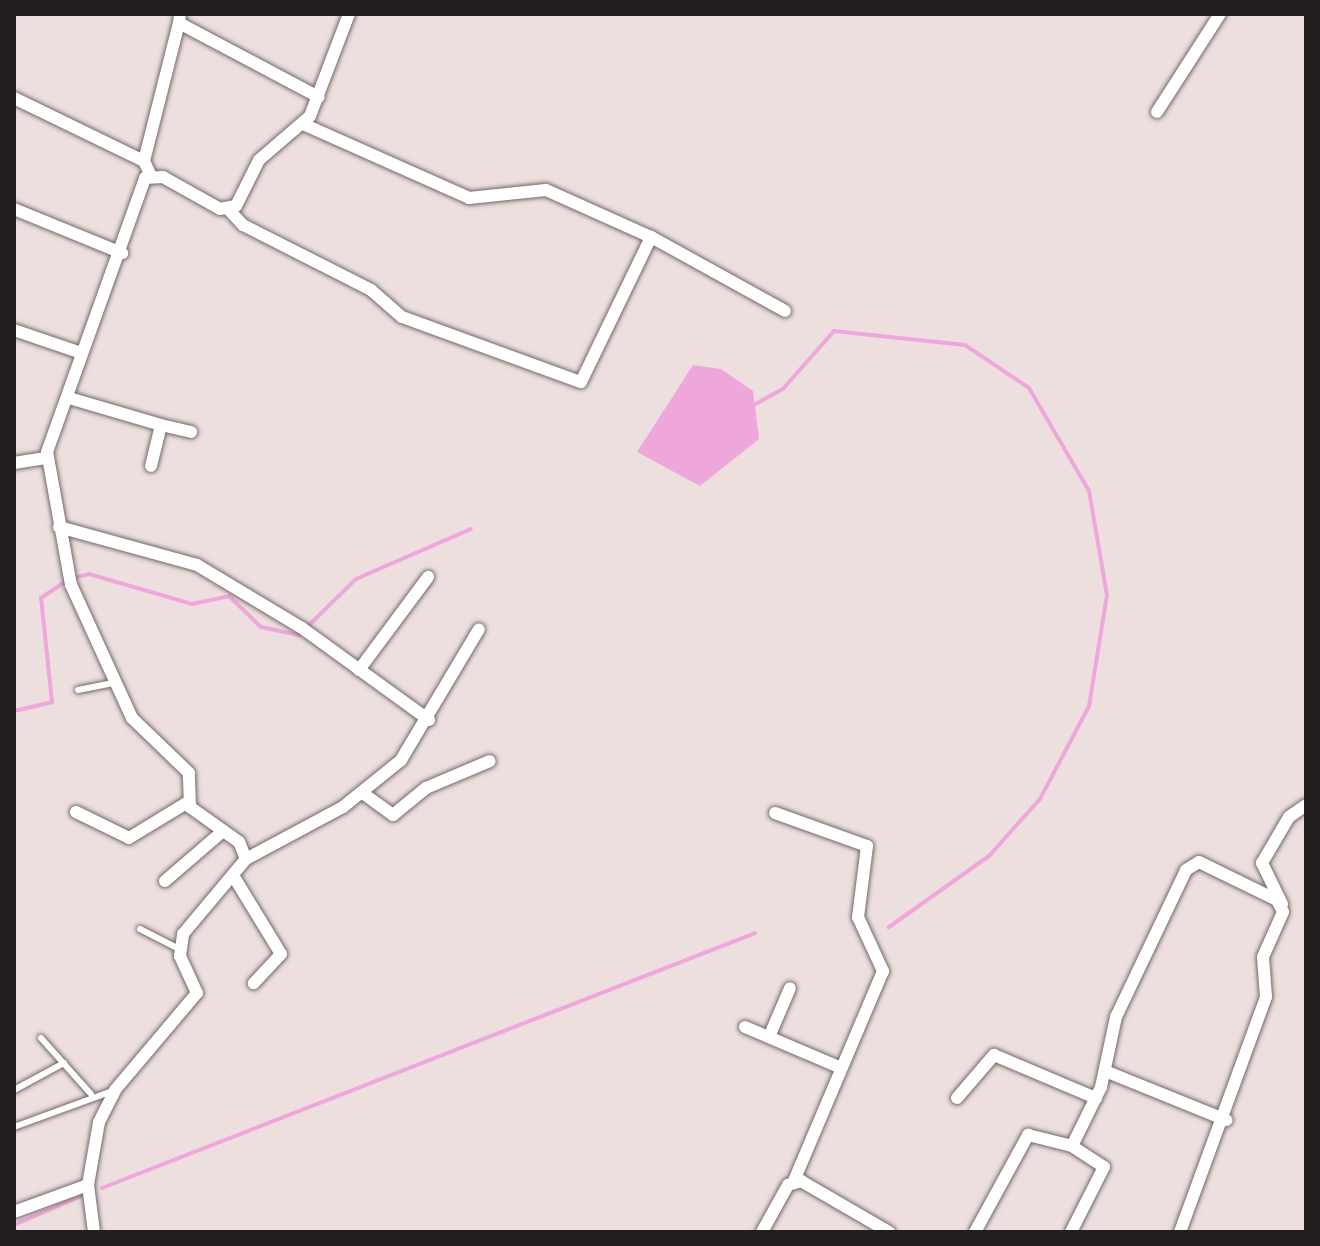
<!DOCTYPE html>
<html>
<head>
<meta charset="utf-8">
<style>
  body { margin:0 }
  #map { position:relative; width:1320px; height:1246px; overflow:hidden; background:#ecdfde; font-family:Signika,sans-serif }
  div>[style] { position:absolute }
  .water>* { inset:0; background:#efa7db }
  .stream>* { height:4px; margin:-2px; padding:0 2px; transform-origin:2px; border-radius:2px; background:#efa7db }
  .roads { filter:drop-shadow(0 0 2px #746867) drop-shadow(0 0 2px #746867) }
  .service>* { height:6px; margin:-3px; padding:0 3px; transform-origin:3px; border-radius:3px; background:#fff }
  .minor>* { height:12px; margin:-6px; padding:0 6px; transform-origin:6px; border-radius:6px; background:#fff }
  span { translate:-50% -50%; white-space:nowrap; text-align:center; line-height:1.15; -webkit-text-stroke:8px #fff; paint-order:stroke }
  .frame { position:absolute; inset:0; border:16px solid #231e1e; pointer-events:none }
</style>
</head>
<body>
<div id="map">
  <div class="water">
    <i style="clip-path:polygon(693px 365px,721px 369px,753px 391px,759px 439px,700px 486px,637px 452px)"></i>
  </div>
  <div class="stream">
    <i style="left:752px;top:406px;width:35px;rotate:-29deg"></i>
    <i style="left:783px;top:389px;width:77px;rotate:-48.7deg"></i>
    <i style="left:834px;top:331px;width:132px;rotate:6.1deg"></i>
    <i style="left:965px;top:345px;width:77px;rotate:33.9deg"></i>
    <i style="left:1029px;top:388px;width:119px;rotate:59.8deg"></i>
    <i style="left:1089px;top:491px;width:106px;rotate:80.2deg"></i>
    <i style="left:1107px;top:595px;width:112px;rotate:99.2deg"></i>
    <i style="left:1089px;top:706px;width:105px;rotate:117.8deg"></i>
    <i style="left:1040px;top:799px;width:76px;rotate:131.8deg"></i>
    <i style="left:989px;top:856px;width:123px;rotate:144.6deg"></i>
    <i style="left:74px;top:578px;width:16px;rotate:-15deg"></i>
    <i style="left:89px;top:574px;width:107px;rotate:16.2deg"></i>
    <i style="left:192px;top:604px;width:38px;rotate:-12deg"></i>
    <i style="left:229px;top:596px;width:45px;rotate:44.1deg"></i>
    <i style="left:261px;top:627px;width:39px;rotate:12deg"></i>
    <i style="left:299px;top:635px;width:80px;rotate:-44.5deg"></i>
    <i style="left:356px;top:579px;width:125px;rotate:-23.5deg"></i>
    <i style="left:14px;top:711px;width:39px;rotate:-13deg"></i>
    <i style="left:52px;top:702px;width:105px;rotate:-96deg"></i>
    <i style="left:41px;top:598px;width:30px;rotate:-34deg"></i>
    <i style="left:102px;top:1188px;width:701px;rotate:-21.33deg"></i>
    <i style="left:14px;top:1225px;width:73px;rotate:-23.4deg"></i>
  </div>
  <div class="roads">
    <div class="service">
      <i style="left:78px;top:690px;width:41px;rotate:-11.3deg"></i>
      <i style="left:140px;top:929px;width:44px;rotate:27.1deg"></i>
      <i style="left:41px;top:1038px;width:75px;rotate:48.2deg"></i>
      <i style="left:14px;top:1090px;width:57px;rotate:-28.4deg"></i>
      <i style="left:14px;top:1127px;width:108px;rotate:-20.1deg"></i>
    </div>
    <div class="minor">
      <i style="left:180px;top:14px;width:9px;rotate:96deg"></i>
      <i style="left:179px;top:23px;width:158px;rotate:27.9deg"></i>
      <i style="left:14px;top:98px;width:144px;rotate:25.9deg"></i>
      <i style="left:144px;top:161px;width:14px;rotate:65deg"></i>
      <i style="left:1157px;top:112px;width:117px;rotate:-57.3deg"></i>
      <i style="left:303px;top:124px;width:182px;rotate:24deg"></i>
      <i style="left:469px;top:198px;width:77px;rotate:-5.9deg"></i>
      <i style="left:546px;top:190px;width:115px;rotate:24.1deg"></i>
      <i style="left:651px;top:237px;width:153px;rotate:28.9deg"></i>
      <i style="left:144px;top:161px;width:142px;rotate:-75.8deg"></i>
      <i style="left:14px;top:209px;width:117px;rotate:22.2deg"></i>
      <i style="left:229px;top:210px;width:21px;rotate:47deg"></i>
      <i style="left:243px;top:225px;width:144px;rotate:26.9deg"></i>
      <i style="left:371px;top:290px;width:41px;rotate:41.1deg"></i>
      <i style="left:402px;top:317px;width:190px;rotate:20deg"></i>
      <i style="left:581px;top:382px;width:161px;rotate:-64.2deg"></i>
      <i style="left:14px;top:330px;width:71px;rotate:18.9deg"></i>
      <i style="left:69px;top:398px;width:96px;rotate:16.4deg"></i>
      <i style="left:161px;top:425px;width:42px;rotate:103.7deg"></i>
      <i style="left:161px;top:425px;width:31px;rotate:13deg"></i>
      <i style="left:14px;top:463px;width:32px;rotate:-9deg"></i>
      <i style="left:59px;top:527px;width:143px;rotate:15.4deg"></i>
      <i style="left:197px;top:565px;width:122px;rotate:31deg"></i>
      <i style="left:302px;top:628px;width:157px;rotate:35.9deg"></i>
      <i style="left:359px;top:670px;width:116px;rotate:-53.4deg"></i>
      <i style="left:364px;top:794px;width:36px;rotate:36deg"></i>
      <i style="left:393px;top:815px;width:43px;rotate:-39.3deg"></i>
      <i style="left:426px;top:788px;width:69px;rotate:-22.9deg"></i>
      <i style="left:76px;top:812px;width:59px;rotate:26.1deg"></i>
      <i style="left:129px;top:838px;width:69px;rotate:-31.4deg"></i>
      <i style="left:775px;top:813px;width:98px;rotate:19.7deg"></i>
      <i style="left:867px;top:846px;width:72px;rotate:97.2deg"></i>
      <i style="left:858px;top:917px;width:60px;rotate:65.2deg"></i>
      <i style="left:883px;top:971px;width:228px;rotate:113deg"></i>
      <i style="left:246px;top:859px;width:110px;rotate:-28.2deg"></i>
      <i style="left:343px;top:807px;width:75px;rotate:-39deg"></i>
      <i style="left:401px;top:760px;width:152px;rotate:-59.2deg"></i>
      <i style="left:234px;top:877px;width:90px;rotate:58.6deg"></i>
      <i style="left:281px;top:954px;width:40px;rotate:133deg"></i>
      <i style="left:165px;top:881px;width:77px;rotate:-40.8deg"></i>
      <i style="left:1282px;top:904px;width:46px;rotate:-116deg"></i>
      <i style="left:1262px;top:863px;width:53px;rotate:-59.6deg"></i>
      <i style="left:1289px;top:817px;width:21px;rotate:-35deg"></i>
      <i style="left:745px;top:1027px;width:104px;rotate:23.1deg"></i>
      <i style="left:769px;top:1037px;width:53px;rotate:-66.8deg"></i>
      <i style="left:1105px;top:1071px;width:131px;rotate:22deg"></i>
      <i style="left:957px;top:1098px;width:57px;rotate:-49.3deg"></i>
      <i style="left:994px;top:1055px;width:111px;rotate:22.9deg"></i>
      <i style="left:88px;top:1185px;width:47px;rotate:82.7deg"></i>
      <i style="left:14px;top:1212px;width:79px;rotate:-20deg"></i>
      <i style="left:88px;top:1185px;width:64px;rotate:-80.1deg"></i>
      <i style="left:99px;top:1122px;width:36px;rotate:-63deg"></i>
      <i style="left:115px;top:1090px;width:127px;rotate:-49.8deg"></i>
      <i style="left:197px;top:993px;width:41px;rotate:-114.7deg"></i>
      <i style="left:180px;top:956px;width:22px;rotate:-82deg"></i>
      <i style="left:183px;top:934px;width:98px;rotate:-50deg"></i>
      <i style="left:246px;top:859px;width:18px;rotate:-112deg"></i>
      <i style="left:239px;top:842px;width:60px;rotate:-144.5deg"></i>
      <i style="left:190px;top:807px;width:34px;rotate:-92deg"></i>
      <i style="left:189px;top:773px;width:79px;rotate:-136deg"></i>
      <i style="left:132px;top:718px;width:146px;rotate:-114.6deg"></i>
      <i style="left:71px;top:585px;width:135px;rotate:-100.2deg"></i>
      <i style="left:47px;top:452px;width:291px;rotate:-70.3deg"></i>
      <i style="left:145px;top:178px;width:18px;rotate:-3deg"></i>
      <i style="left:163px;top:177px;width:65px;rotate:29.3deg"></i>
      <i style="left:220px;top:209px;width:16px;rotate:-11deg"></i>
      <i style="left:236px;top:206px;width:51px;rotate:-63.4deg"></i>
      <i style="left:259px;top:160px;width:67px;rotate:-40.8deg"></i>
      <i style="left:310px;top:116px;width:109px;rotate:-69.1deg"></i>
      <i style="left:762px;top:1232px;width:54px;rotate:-61deg"></i>
      <i style="left:788px;top:1185px;width:14px;rotate:-17deg"></i>
      <i style="left:801px;top:1181px;width:102px;rotate:30.1deg"></i>
      <i style="left:975px;top:1232px;width:111px;rotate:-61.3deg"></i>
      <i style="left:1028px;top:1135px;width:45px;rotate:14deg"></i>
      <i style="left:1072px;top:1146px;width:66px;rotate:-63.8deg"></i>
      <i style="left:1101px;top:1087px;width:72px;rotate:-77.9deg"></i>
      <i style="left:1116px;top:1017px;width:163px;rotate:-64.5deg"></i>
      <i style="left:1186px;top:870px;width:15px;rotate:-32deg"></i>
      <i style="left:1199px;top:862px;width:87px;rotate:26deg"></i>
      <i style="left:1277px;top:900px;width:13px;rotate:63deg"></i>
      <i style="left:1283px;top:912px;width:49px;rotate:114deg"></i>
      <i style="left:1263px;top:957px;width:40px;rotate:85.7deg"></i>
      <i style="left:1266px;top:997px;width:250px;rotate:110.1deg"></i>
      <i style="left:1071px;top:1232px;width:73px;rotate:-63.1deg"></i>
      <i style="left:1104px;top:1167px;width:38px;rotate:-147deg"></i>
    </div>
  </div>
  <div class="frame"></div>
</div>
</body>
</html>
